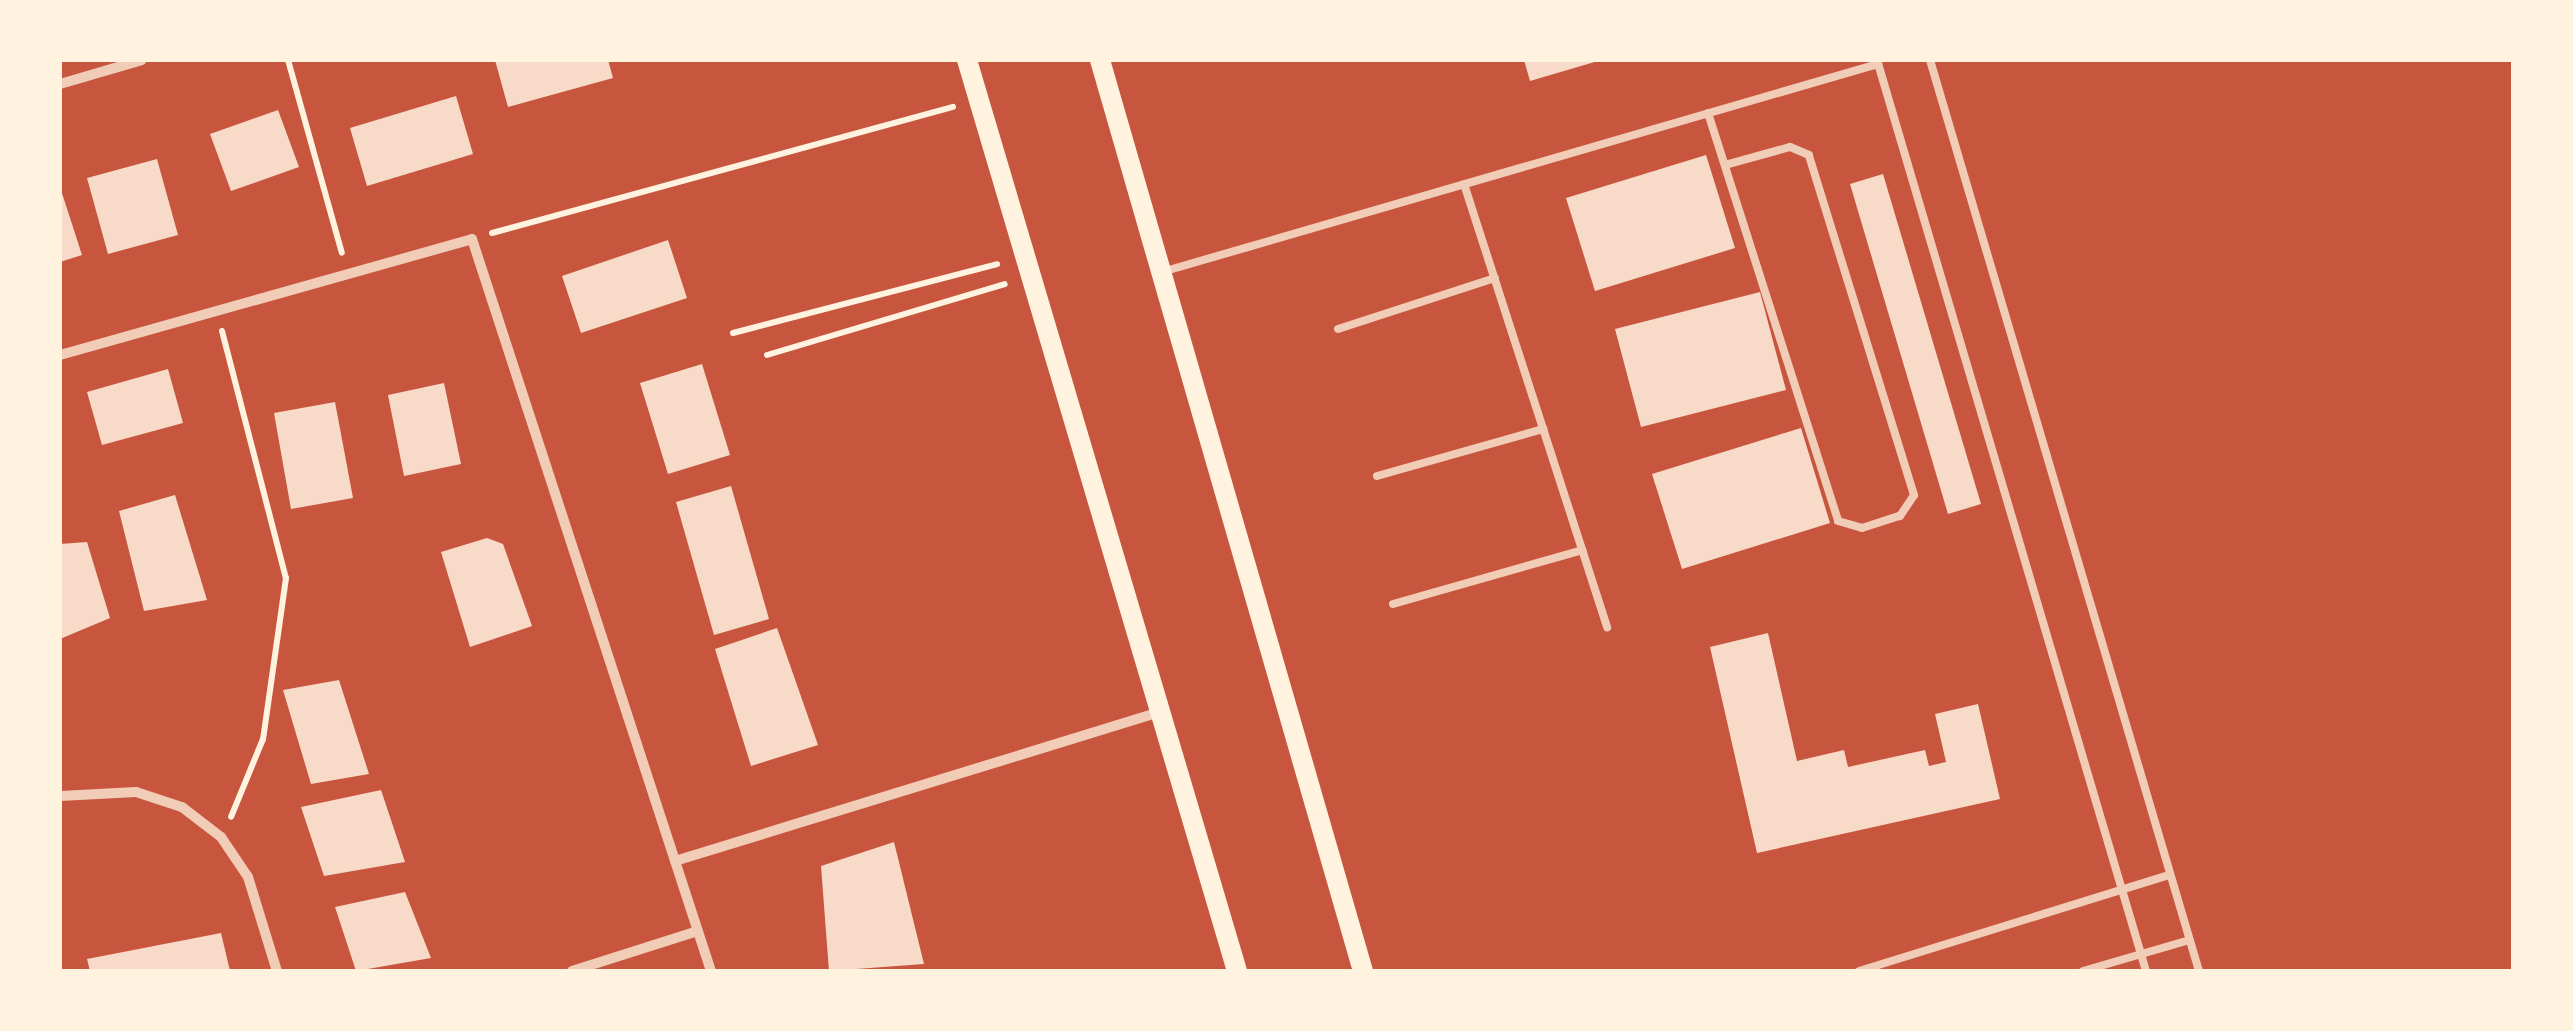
<!DOCTYPE html>
<html>
<head>
<meta charset="utf-8">
<style>
  body { margin:0 }
  #map { position:relative; width:2573px; height:1031px; overflow:hidden; background:#c8553d; font-family:Ubuntu,sans-serif }
  div>[style] { position:absolute }
  .building>* { inset:0; background:#f7dbc8 }
  .path>* { height:6px; margin:-3px; padding:0 3px; transform-origin:3px; border-radius:3px; background:#fff3e0 }
  .service>* { height:8px; margin:-4px; padding:0 4px; transform-origin:4px; border-radius:4px; background:#f1ccb7 }
  .minor>* { height:10px; margin:-5px; padding:0 5px; transform-origin:5px; border-radius:5px; background:#f1ccb7 }
  .secondary>* { height:20px; margin:-10px; padding:0 10px; transform-origin:10px; border-radius:10px; background:#fff3e0 }
  span { translate:-50% -50%; white-space:nowrap; text-align:center; line-height:1.15; -webkit-text-stroke:8px #fff3e0; paint-order:stroke }
  .frame { position:absolute; inset:0; border:62px solid #fff3e0; pointer-events:none }
</style>
</head>
<body>
<div id="map">
  <div class="building">
    <i style="clip-path:polygon(495px 60px,608px 60px,613px 78px,508px 107px)"></i>
    <i style="clip-path:polygon(1524px 60px,1598px 60px,1598px 61px,1530px 81px)"></i>
    <i style="clip-path:polygon(456px 96px,473px 154px,367px 186px,350px 128px)"></i>
    <i style="clip-path:polygon(278px 110px,299px 167px,231px 191px,210px 134px)"></i>
    <i style="clip-path:polygon(1706px 155px,1735px 248px,1595px 291px,1566px 198px)"></i>
    <i style="clip-path:polygon(157px 159px,178px 235px,108px 254px,87px 178px)"></i>
    <i style="clip-path:polygon(1883px 174px,1981px 504px,1948px 514px,1850px 184px)"></i>
    <i style="clip-path:polygon(60px 187px,82px 255px,60px 262px)"></i>
    <i style="clip-path:polygon(668px 240px,687px 298px,581px 333px,562px 276px)"></i>
    <i style="clip-path:polygon(1760px 292px,1786px 390px,1641px 427px,1615px 329px)"></i>
    <i style="clip-path:polygon(702px 364px,730px 455px,668px 474px,640px 383px)"></i>
    <i style="clip-path:polygon(168px 369px,183px 423px,102px 445px,87px 392px)"></i>
    <i style="clip-path:polygon(444px 383px,461px 464px,404px 476px,388px 395px)"></i>
    <i style="clip-path:polygon(335px 402px,353px 498px,291px 509px,274px 413px)"></i>
    <i style="clip-path:polygon(1801px 428px,1830px 523px,1682px 569px,1652px 474px)"></i>
    <i style="clip-path:polygon(731px 486px,769px 619px,714px 635px,676px 502px)"></i>
    <i style="clip-path:polygon(175px 495px,207px 600px,144px 611px,119px 511px)"></i>
    <i style="clip-path:polygon(487px 538px,503px 544px,532px 626px,470px 647px,441px 552px)"></i>
    <i style="clip-path:polygon(87px 542px,110px 618px,60px 639px,60px 544px)"></i>
    <i style="clip-path:polygon(777px 628px,818px 745px,751px 766px,715px 649px)"></i>
    <i style="clip-path:polygon(1768px 633px,1797px 761px,1844px 750px,1848px 767px,1925px 750px,1929px 766px,1946px 762px,1935px 714px,1978px 704px,2000px 799px,1757px 853px,1710px 647px)"></i>
    <i style="clip-path:polygon(339px 680px,369px 774px,311px 784px,283px 690px)"></i>
    <i style="clip-path:polygon(381px 790px,405px 862px,324px 876px,301px 807px)"></i>
    <i style="clip-path:polygon(894px 842px,924px 964px,829px 971px,821px 866px)"></i>
    <i style="clip-path:polygon(405px 892px,431px 958px,356px 971px,335px 907px)"></i>
    <i style="clip-path:polygon(221px 933px,230px 971px,90px 971px,87px 959px)"></i>
  </div>
  <div class="path">
    <i style="left:288px;top:60px;width:200px;rotate:74.4deg"></i>
    <i style="left:492px;top:233px;width:478px;rotate:-15.3deg"></i>
    <i style="left:222px;top:331px;width:255px;rotate:75.5deg"></i>
    <i style="left:286px;top:578px;width:163px;rotate:98.1deg"></i>
    <i style="left:263px;top:739px;width:84px;rotate:112.3deg"></i>
    <i style="left:733px;top:333px;width:273px;rotate:-14.6deg"></i>
    <i style="left:767px;top:355px;width:248px;rotate:-16.6deg"></i>
  </div>
  <div class="service">
    <i style="left:1877px;top:60px;width:950px;rotate:73.55deg"></i>
    <i style="left:1930px;top:60px;width:950px;rotate:73.55deg"></i>
    <i style="left:1708px;top:113px;width:428px;rotate:72.3deg"></i>
    <i style="left:1838px;top:521px;width:25px;rotate:16deg"></i>
    <i style="left:1862px;top:528px;width:40px;rotate:-18deg"></i>
    <i style="left:1900px;top:516px;width:25px;rotate:-56deg"></i>
    <i style="left:1914px;top:495px;width:356px;rotate:-107.2deg"></i>
    <i style="left:1809px;top:155px;width:21px;rotate:-157deg"></i>
    <i style="left:1790px;top:147px;width:67px;rotate:164.5deg"></i>
    <i style="left:1464px;top:184px;width:466px;rotate:72.1deg"></i>
    <i style="left:1162px;top:272px;width:746px;rotate:-16.2deg"></i>
    <i style="left:1338px;top:329px;width:165px;rotate:-18deg"></i>
    <i style="left:1377px;top:476px;width:173px;rotate:-15.8deg"></i>
    <i style="left:1393px;top:604px;width:197px;rotate:-15.9deg"></i>
    <i style="left:1859px;top:971px;width:325px;rotate:-17.2deg"></i>
    <i style="left:2083px;top:971px;width:111px;rotate:-16.2deg"></i>
  </div>
  <div class="minor">
    <i style="left:60px;top:84px;width:85px;rotate:-16.3deg"></i>
    <i style="left:60px;top:355px;width:428px;rotate:-15.7deg"></i>
    <i style="left:472px;top:239px;width:770px;rotate:71.92deg"></i>
    <i style="left:60px;top:796px;width:76px;rotate:-3deg"></i>
    <i style="left:136px;top:792px;width:48px;rotate:18.1deg"></i>
    <i style="left:182px;top:807px;width:49px;rotate:37.6deg"></i>
    <i style="left:221px;top:837px;width:48px;rotate:56deg"></i>
    <i style="left:248px;top:877px;width:98px;rotate:72.9deg"></i>
    <i style="left:675px;top:861px;width:507px;rotate:-17.08deg"></i>
    <i style="left:572px;top:971px;width:132px;rotate:-17.6deg"></i>
  </div>
  <div class="secondary">
    <i style="left:967px;top:60px;width:950px;rotate:73.49deg"></i>
    <i style="left:1100px;top:60px;width:948px;rotate:73.9deg"></i>
  </div>
  <div class="frame"></div>
</div>
</body>
</html>
